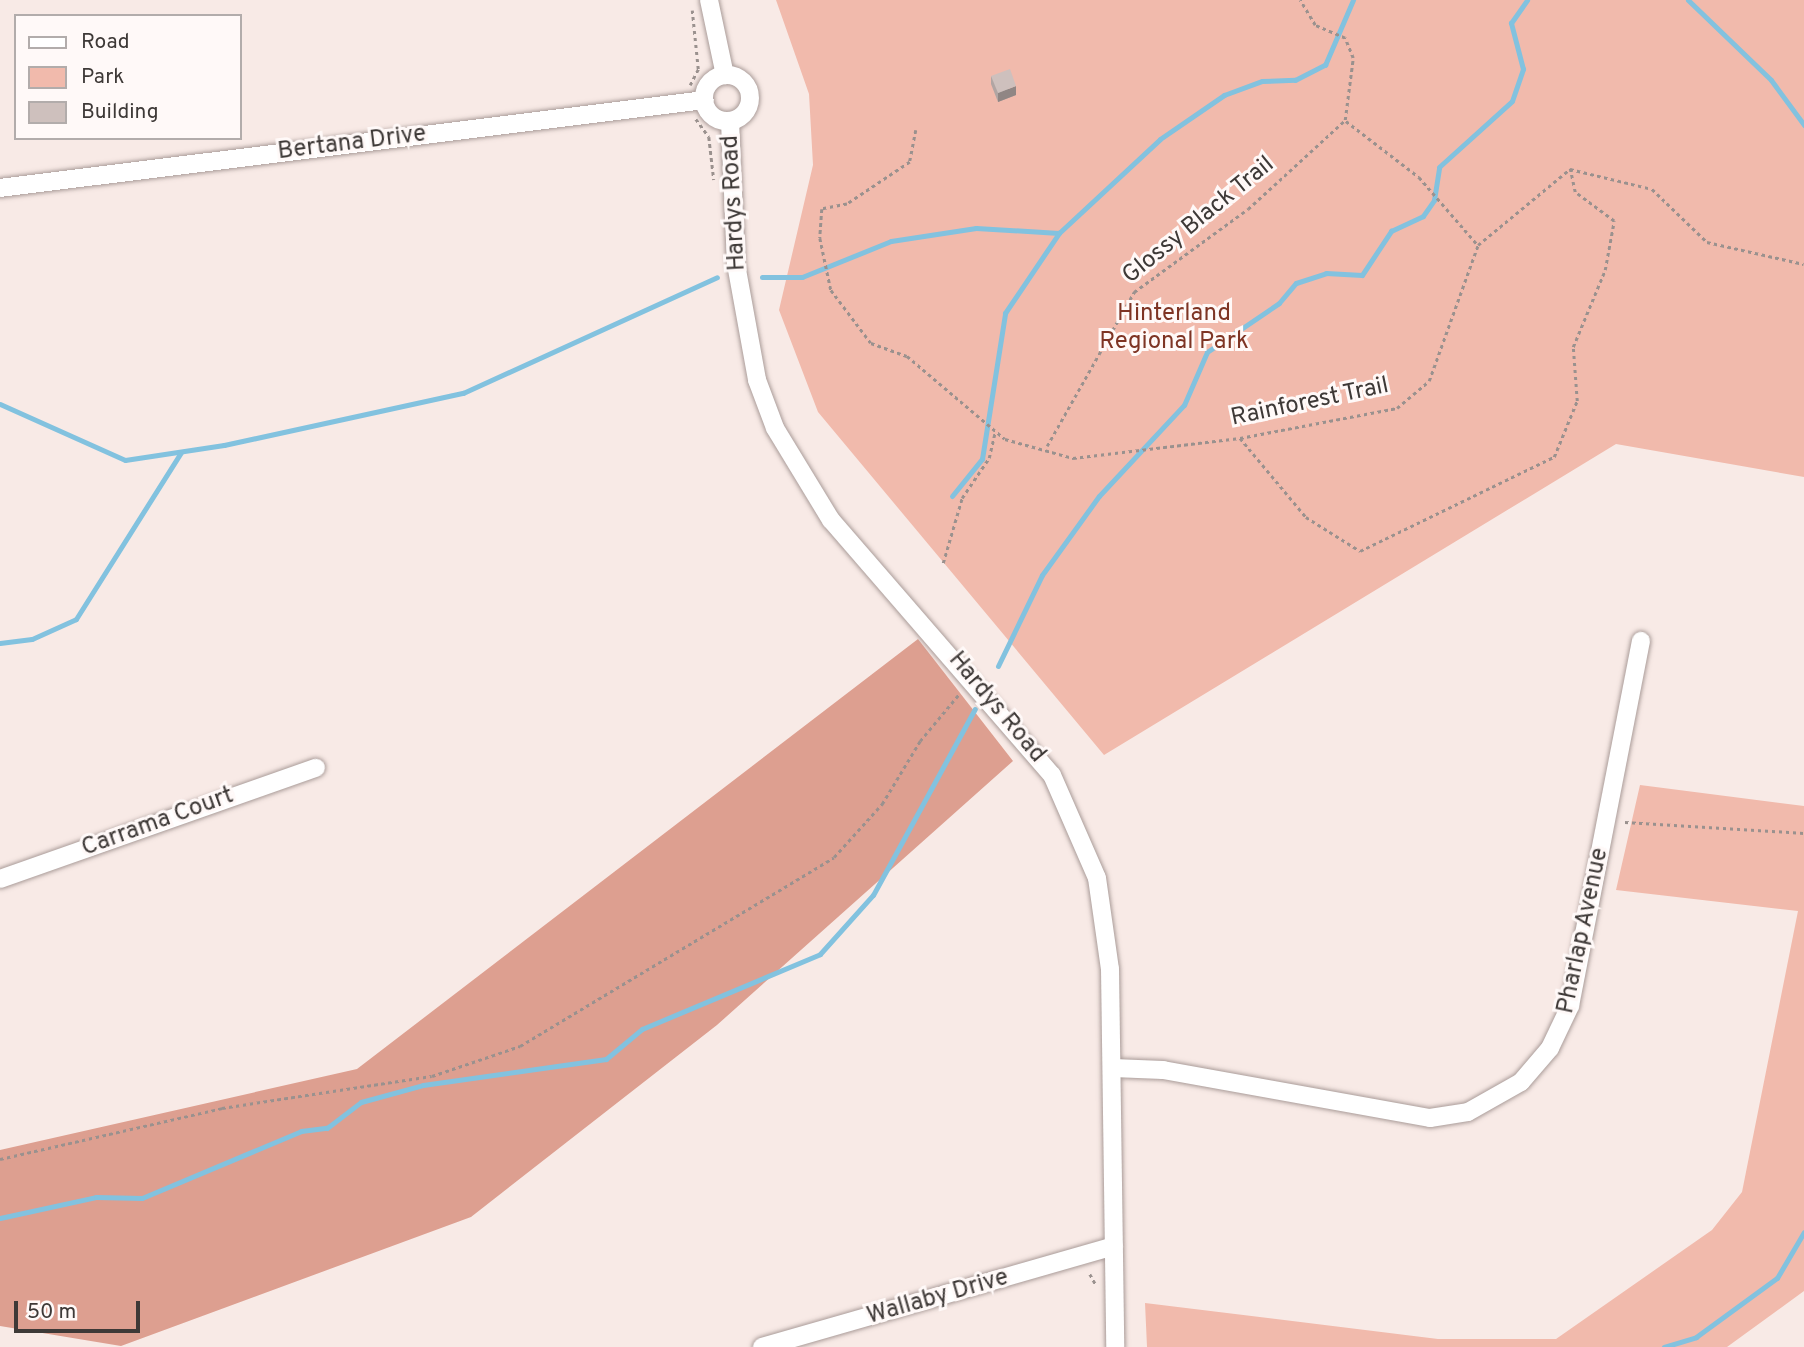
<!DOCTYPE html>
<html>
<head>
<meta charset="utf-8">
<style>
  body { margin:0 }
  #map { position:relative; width:1804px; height:1347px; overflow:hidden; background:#f8eae6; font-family:Overpass,sans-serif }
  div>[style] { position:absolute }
  .green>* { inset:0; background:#f1baac }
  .forest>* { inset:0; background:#dd9f90 }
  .stream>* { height:5px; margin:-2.5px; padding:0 2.5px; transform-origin:2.5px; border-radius:2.5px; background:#82c2df }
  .path>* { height:2.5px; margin-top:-1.25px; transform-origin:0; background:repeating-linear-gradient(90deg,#9a918e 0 3.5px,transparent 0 7px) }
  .roads { filter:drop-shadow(0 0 2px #aa9c99) drop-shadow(0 0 2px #aa9c99) }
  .minor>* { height:18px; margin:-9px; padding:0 9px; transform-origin:9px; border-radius:9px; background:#fff }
  .minor>.ring { margin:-9px; padding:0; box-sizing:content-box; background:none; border:18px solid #fff; border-radius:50% }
  .wall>* { inset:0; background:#b1a5a3 }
  .shaded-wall>* { inset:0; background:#908684 }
  .building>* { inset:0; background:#cec0bd }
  span { translate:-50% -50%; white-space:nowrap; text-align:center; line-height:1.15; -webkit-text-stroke:6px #fff9f8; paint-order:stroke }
  .street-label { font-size:24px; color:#3e3937 }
  .park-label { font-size:24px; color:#7e3424 }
  .legend { position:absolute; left:14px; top:14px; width:228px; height:126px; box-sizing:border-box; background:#fff9f8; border:2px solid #b2acab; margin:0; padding:9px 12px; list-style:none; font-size:21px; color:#3e3937 }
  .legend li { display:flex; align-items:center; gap:14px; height:35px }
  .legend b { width:35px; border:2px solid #b2acab }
  .scale { position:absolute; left:14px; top:1301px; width:126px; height:32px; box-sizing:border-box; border:4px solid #3e3937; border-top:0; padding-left:9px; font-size:21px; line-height:24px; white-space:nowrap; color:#3e3937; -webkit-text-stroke:5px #fff9f8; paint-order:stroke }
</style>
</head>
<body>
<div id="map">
  <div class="green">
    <i style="clip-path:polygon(776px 0,1804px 0,1804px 477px,1616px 444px,1104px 755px,818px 412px,779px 310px,813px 165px,809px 94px)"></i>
    <i style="clip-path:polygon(1640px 785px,1804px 806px,1804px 1291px,1727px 1347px,1147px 1347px,1145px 1303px,1438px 1339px,1556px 1339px,1712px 1230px,1742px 1192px,1798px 911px,1616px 890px)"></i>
  </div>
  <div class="forest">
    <i style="clip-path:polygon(918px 639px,1013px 761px,717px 1025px,471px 1217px,121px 1346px,0 1326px,0 1150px,357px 1069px)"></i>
  </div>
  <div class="stream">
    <i style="left:1688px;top:0;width:115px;rotate:43.9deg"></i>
    <i style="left:1771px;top:80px;width:56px;rotate:53.7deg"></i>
    <i style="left:762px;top:277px;width:40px"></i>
    <i style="left:802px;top:277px;width:96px;rotate:-22deg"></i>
    <i style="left:891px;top:241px;width:86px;rotate:-8.7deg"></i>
    <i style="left:976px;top:228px;width:83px;rotate:3.4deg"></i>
    <i style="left:0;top:404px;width:137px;rotate:24.1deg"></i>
    <i style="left:125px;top:460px;width:100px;rotate:-8.6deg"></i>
    <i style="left:224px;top:445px;width:245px;rotate:-12.3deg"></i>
    <i style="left:463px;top:393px;width:279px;rotate:-24.5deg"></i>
    <i style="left:952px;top:496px;width:48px;rotate:-51deg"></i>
    <i style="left:982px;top:459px;width:148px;rotate:-81deg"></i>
    <i style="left:1005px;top:313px;width:97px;rotate:-56deg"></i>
    <i style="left:1059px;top:233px;width:138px;rotate:-42.9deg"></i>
    <i style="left:1160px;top:139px;width:78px;rotate:-34.5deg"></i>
    <i style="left:1224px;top:95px;width:40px;rotate:-20.2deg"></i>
    <i style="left:1262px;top:81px;width:33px;rotate:-2deg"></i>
    <i style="left:1295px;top:80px;width:34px;rotate:-27deg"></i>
    <i style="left:1325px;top:65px;width:71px;rotate:-66.7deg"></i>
    <i style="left:0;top:643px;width:32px;rotate:-7deg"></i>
    <i style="left:32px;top:639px;width:48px;rotate:-24.4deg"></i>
    <i style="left:76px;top:619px;width:197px;rotate:-57.8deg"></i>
    <i style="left:998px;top:666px;width:101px;rotate:-64.2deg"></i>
    <i style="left:1042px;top:575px;width:97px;rotate:-54.2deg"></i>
    <i style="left:1099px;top:496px;width:125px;rotate:-47deg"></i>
    <i style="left:1184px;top:405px;width:58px;rotate:-66.5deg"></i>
    <i style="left:1207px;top:352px;width:87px;rotate:-34.2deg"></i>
    <i style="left:1279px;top:303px;width:26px;rotate:-50deg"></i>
    <i style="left:1296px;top:283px;width:32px;rotate:-18deg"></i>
    <i style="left:1326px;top:273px;width:36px;rotate:3deg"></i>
    <i style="left:1362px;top:275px;width:53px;rotate:-56.6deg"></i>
    <i style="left:1391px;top:231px;width:35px;rotate:-25deg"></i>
    <i style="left:1423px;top:216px;width:19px;rotate:-55deg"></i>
    <i style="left:1434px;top:200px;width:33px;rotate:-81deg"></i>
    <i style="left:1439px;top:167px;width:98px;rotate:-42.1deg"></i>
    <i style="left:1512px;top:101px;width:34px;rotate:-71deg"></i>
    <i style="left:1523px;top:69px;width:48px;rotate:-104.6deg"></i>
    <i style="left:1511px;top:23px;width:28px;rotate:-55deg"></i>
    <i style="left:0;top:1218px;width:98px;rotate:-12.3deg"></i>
    <i style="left:96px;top:1197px;width:46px;rotate:1.2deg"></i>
    <i style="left:142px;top:1198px;width:173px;rotate:-22.8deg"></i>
    <i style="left:301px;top:1131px;width:26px;rotate:-7deg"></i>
    <i style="left:327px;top:1128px;width:43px;rotate:-37.4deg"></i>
    <i style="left:361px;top:1102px;width:64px;rotate:-15.3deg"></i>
    <i style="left:423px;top:1085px;width:185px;rotate:-8.1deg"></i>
    <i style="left:606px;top:1059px;width:47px;rotate:-39.8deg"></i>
    <i style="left:642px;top:1029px;width:193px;rotate:-22.8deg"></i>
    <i style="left:820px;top:954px;width:79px;rotate:-48.1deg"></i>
    <i style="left:873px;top:895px;width:212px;rotate:-61.3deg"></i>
    <i style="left:1664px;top:1347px;width:34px;rotate:-17deg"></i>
    <i style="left:1696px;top:1337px;width:100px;rotate:-36.1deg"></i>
    <i style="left:1777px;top:1278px;width:53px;rotate:-59.6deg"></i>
  </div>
  <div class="path">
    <i style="left:690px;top:85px;width:18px;rotate:-63deg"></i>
    <i style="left:698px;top:69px;width:59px;rotate:-95.8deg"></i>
    <i style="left:696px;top:119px;width:22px;rotate:54deg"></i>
    <i style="left:709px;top:137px;width:43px;rotate:83.4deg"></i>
    <i style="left:1346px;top:121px;width:92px;rotate:37.5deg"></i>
    <i style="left:1419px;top:177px;width:90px;rotate:49.1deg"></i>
    <i style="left:916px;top:130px;width:33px;rotate:101deg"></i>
    <i style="left:910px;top:162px;width:76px;rotate:146.3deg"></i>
    <i style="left:847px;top:204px;width:25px;rotate:169deg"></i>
    <i style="left:822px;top:209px;width:29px;rotate:94deg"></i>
    <i style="left:820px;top:238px;width:53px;rotate:78.1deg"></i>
    <i style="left:831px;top:290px;width:66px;rotate:53deg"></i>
    <i style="left:871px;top:343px;width:38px;rotate:20deg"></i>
    <i style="left:907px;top:356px;width:128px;rotate:40.3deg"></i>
    <i style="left:1005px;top:439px;width:71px;rotate:15.6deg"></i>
    <i style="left:1073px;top:458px;width:168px;rotate:-6.8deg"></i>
    <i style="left:1240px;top:438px;width:160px;rotate:-10.8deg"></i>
    <i style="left:1397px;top:408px;width:42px;rotate:-40.2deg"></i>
    <i style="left:1429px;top:381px;width:145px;rotate:-70.2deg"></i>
    <i style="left:1478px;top:245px;width:119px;rotate:-39.6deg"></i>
    <i style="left:1570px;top:169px;width:84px;rotate:13.7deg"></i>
    <i style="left:1652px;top:189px;width:76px;rotate:43.9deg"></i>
    <i style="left:1707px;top:242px;width:99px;rotate:12.8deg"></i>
    <i style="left:1240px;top:438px;width:103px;rotate:50.1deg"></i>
    <i style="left:1306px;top:517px;width:64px;rotate:32.2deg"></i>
    <i style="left:1360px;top:551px;width:216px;rotate:-25.9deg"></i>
    <i style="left:1554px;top:457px;width:61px;rotate:-67.7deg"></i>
    <i style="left:1577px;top:401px;width:54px;rotate:-94.2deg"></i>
    <i style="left:1573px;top:347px;width:83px;rotate:-67.4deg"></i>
    <i style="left:1605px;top:270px;width:50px;rotate:-79.6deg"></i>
    <i style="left:1614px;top:221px;width:49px;rotate:-143.4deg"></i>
    <i style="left:1575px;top:192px;width:24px;rotate:-102deg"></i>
    <i style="left:1047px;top:446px;width:177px;rotate:-60.5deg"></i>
    <i style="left:1134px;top:292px;width:141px;rotate:-36.1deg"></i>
    <i style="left:1248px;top:209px;width:132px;rotate:-42.5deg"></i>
    <i style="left:1345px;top:120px;width:63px;rotate:-82.6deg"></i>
    <i style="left:1353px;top:58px;width:22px;rotate:-112deg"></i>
    <i style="left:1345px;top:38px;width:33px;rotate:-157deg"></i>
    <i style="left:1315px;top:25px;width:29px;rotate:-121deg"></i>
    <i style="left:943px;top:563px;width:68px;rotate:-73.7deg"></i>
    <i style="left:962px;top:498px;width:48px;rotate:-56deg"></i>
    <i style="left:989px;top:458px;width:28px;rotate:-77deg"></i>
    <i style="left:1625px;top:822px;width:179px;rotate:3.5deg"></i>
    <i style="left:0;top:1159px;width:228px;rotate:-12.9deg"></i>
    <i style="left:222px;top:1108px;width:212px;rotate:-8.7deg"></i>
    <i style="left:432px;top:1076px;width:93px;rotate:-18.8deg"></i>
    <i style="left:520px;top:1046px;width:366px;rotate:-31deg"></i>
    <i style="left:834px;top:857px;width:72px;rotate:-47.8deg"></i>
    <i style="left:882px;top:804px;width:74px;rotate:-58.9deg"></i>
    <i style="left:920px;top:741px;width:62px;rotate:-50.2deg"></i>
    <i style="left:1090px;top:1274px;width:13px;rotate:61deg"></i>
  </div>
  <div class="roads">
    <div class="minor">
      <i style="left:709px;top:0;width:77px;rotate:78deg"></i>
      <i class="ring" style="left:704px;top:75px;width:28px;height:28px"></i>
      <i style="left:730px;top:121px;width:143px;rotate:87.6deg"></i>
      <i style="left:736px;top:264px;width:118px;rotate:79.7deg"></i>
      <i style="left:757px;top:380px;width:51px;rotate:69.4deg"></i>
      <i style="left:775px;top:428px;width:108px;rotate:58.7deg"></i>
      <i style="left:831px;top:520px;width:337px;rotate:49.1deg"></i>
      <i style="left:1052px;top:775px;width:112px;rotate:66.4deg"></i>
      <i style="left:1097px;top:878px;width:92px;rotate:81.9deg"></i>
      <i style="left:1110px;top:969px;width:378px;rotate:89.2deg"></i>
      <i style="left:0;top:188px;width:710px;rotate:-7.12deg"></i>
      <i style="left:0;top:879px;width:335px;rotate:-19.4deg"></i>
      <i style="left:1113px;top:1068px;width:50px;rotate:2.3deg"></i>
      <i style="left:1163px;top:1070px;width:271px;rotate:10.2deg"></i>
      <i style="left:1430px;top:1118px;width:38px;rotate:-9deg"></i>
      <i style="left:1468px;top:1112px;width:61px;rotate:-29.5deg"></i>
      <i style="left:1521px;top:1082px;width:45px;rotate:-49.5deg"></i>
      <i style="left:1550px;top:1048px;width:47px;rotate:-64.5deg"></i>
      <i style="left:1570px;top:1006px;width:372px;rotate:-79deg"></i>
      <i style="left:762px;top:1347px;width:366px;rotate:-16deg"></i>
    </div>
  </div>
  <div class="wall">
    <i style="clip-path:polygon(991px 76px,1016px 95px,998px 102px,991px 84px)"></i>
  </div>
  <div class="shaded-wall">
    <i style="clip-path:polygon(1016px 86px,1016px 95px,998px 102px,998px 93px)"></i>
  </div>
  <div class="building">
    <i style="clip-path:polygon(1010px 69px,1016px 86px,998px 93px,991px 76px)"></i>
  </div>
  <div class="street-label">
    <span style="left:352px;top:144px;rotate:-7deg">Bertana Drive</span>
    <span style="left:735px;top:203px;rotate:-93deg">Hardys Road</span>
    <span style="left:1199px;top:221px;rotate:-39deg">Glossy Black Trail</span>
    <span style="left:1310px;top:403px;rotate:-12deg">Rainforest Trail</span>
    <span style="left:996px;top:708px;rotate:50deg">Hardys Road</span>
    <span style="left:158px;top:823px;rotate:-20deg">Carrama Court</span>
    <span style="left:1584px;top:931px;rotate:-78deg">Pharlap Avenue</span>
    <span style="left:938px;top:1298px;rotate:-16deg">Wallaby Drive</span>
  </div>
  <div class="park-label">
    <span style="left:1174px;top:329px">Hinterland<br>Regional Park</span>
  </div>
  <ul class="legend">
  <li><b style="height:9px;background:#fff"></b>Road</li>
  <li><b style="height:19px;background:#f1baac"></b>Park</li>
  <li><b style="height:19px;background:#cec0bd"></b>Building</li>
  </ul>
  <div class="scale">50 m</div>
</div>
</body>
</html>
